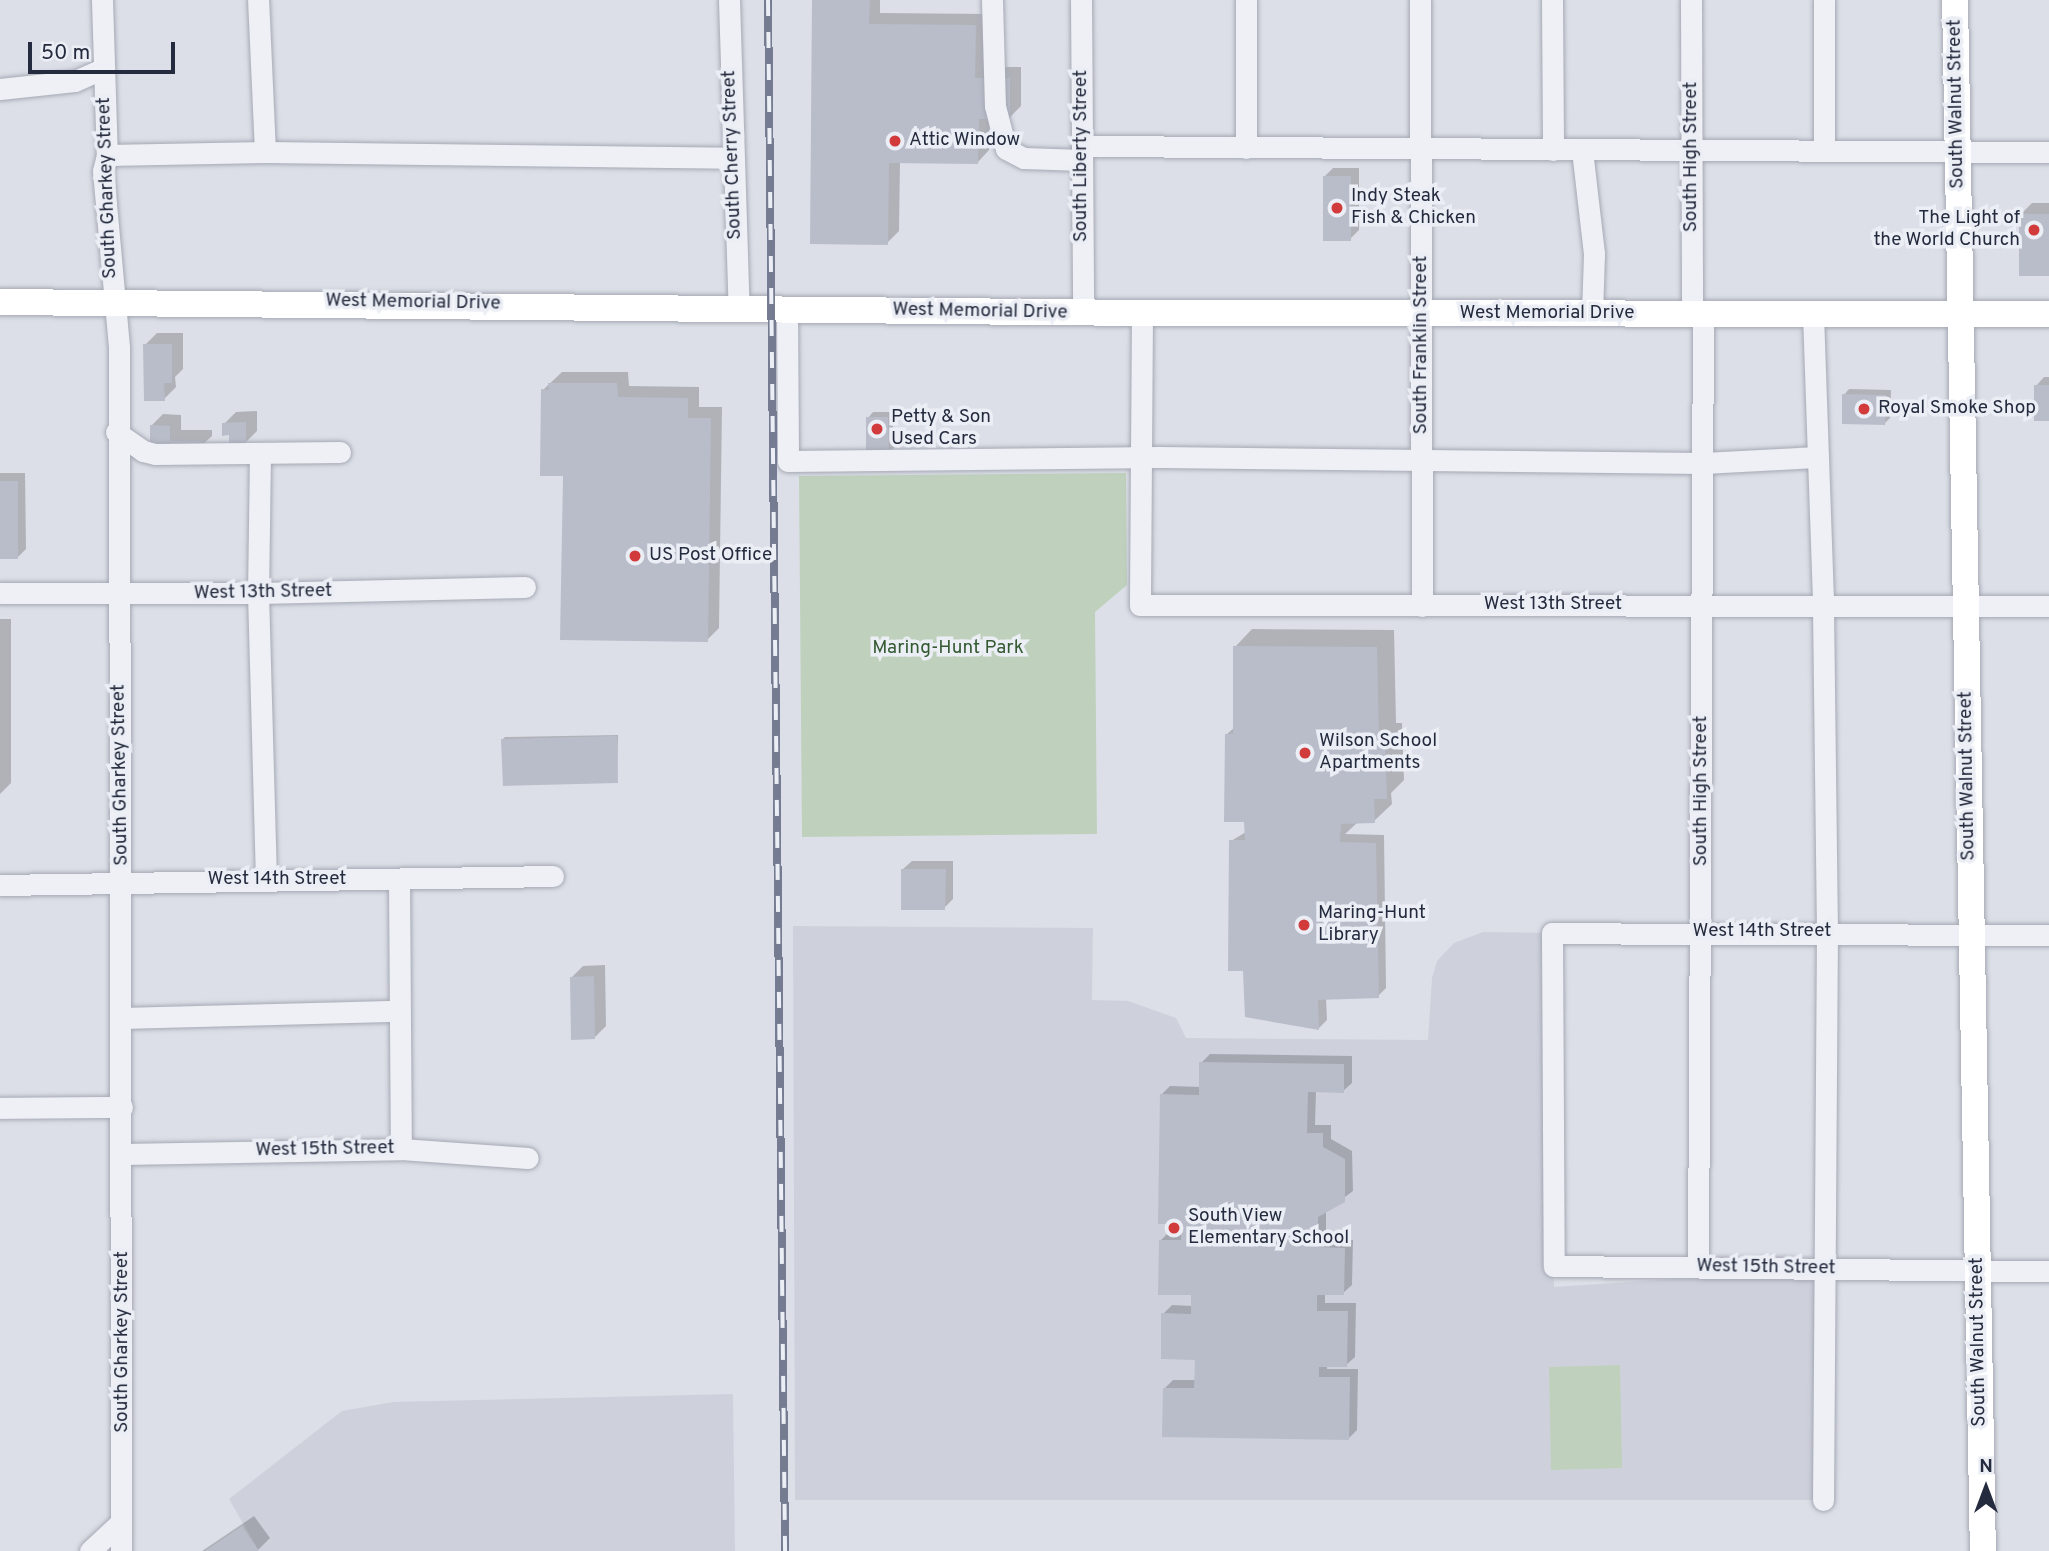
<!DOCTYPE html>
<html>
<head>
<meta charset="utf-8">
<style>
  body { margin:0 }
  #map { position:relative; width:2049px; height:1551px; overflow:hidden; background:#dcdfe7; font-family:Overpass,sans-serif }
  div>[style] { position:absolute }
  .built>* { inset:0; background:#ced1dc }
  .green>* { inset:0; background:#bfd1bd }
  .shadow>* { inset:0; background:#0003 }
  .building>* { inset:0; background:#b9bdca }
  .roads { filter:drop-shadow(0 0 2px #a5a9b4) drop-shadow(0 0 2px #a5a9b4) }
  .minor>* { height:21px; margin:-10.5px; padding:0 10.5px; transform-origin:10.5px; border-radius:10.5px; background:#eff0f5 }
  .major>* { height:26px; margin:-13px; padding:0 13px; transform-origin:13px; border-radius:13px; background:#fff }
  .rail>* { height:8px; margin-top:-4px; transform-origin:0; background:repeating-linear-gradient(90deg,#ebeef5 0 16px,#757b91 0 32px); box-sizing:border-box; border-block:2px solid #757b91 }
  .dots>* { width:19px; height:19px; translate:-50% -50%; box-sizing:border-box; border:4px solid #ebeef5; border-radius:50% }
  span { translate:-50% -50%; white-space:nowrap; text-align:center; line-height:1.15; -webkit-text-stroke:7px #ebeef5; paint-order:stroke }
  .street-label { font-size:19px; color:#252b3e }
  .poi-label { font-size:19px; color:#252b3e }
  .left { translate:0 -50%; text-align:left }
  .right { translate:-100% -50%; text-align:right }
  .park-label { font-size:19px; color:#345a32 }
  .north { position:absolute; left:1951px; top:1453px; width:70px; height:70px; -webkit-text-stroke:5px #ebeef5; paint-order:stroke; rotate:0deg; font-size:19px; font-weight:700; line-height:28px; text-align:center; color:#252b3e }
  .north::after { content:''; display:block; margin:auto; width:24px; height:32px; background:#252b3e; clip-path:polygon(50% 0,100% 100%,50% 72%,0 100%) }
  .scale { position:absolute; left:28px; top:42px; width:147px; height:32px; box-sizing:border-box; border:4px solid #252b3e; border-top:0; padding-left:9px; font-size:21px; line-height:24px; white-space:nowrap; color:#252b3e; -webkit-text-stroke:5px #ebeef5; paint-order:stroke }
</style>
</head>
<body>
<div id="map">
  <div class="built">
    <i style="clip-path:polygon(793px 926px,1093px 928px,1092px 1000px,1128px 1001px,1176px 1018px,1186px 1038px,1428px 1040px,1432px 978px,1437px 961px,1454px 943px,1483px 932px,1552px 933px,1554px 1287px,1825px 1269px,1823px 1500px,795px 1500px)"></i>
    <i style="clip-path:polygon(733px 1394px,735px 1551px,259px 1551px,229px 1499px,342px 1411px,393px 1402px)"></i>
  </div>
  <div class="green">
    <i style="clip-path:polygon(1126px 473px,1127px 585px,1095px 612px,1097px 834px,802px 837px,799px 476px)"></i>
    <i style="clip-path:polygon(1620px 1365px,1622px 1468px,1551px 1470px,1549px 1367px)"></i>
  </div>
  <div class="shadow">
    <i style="clip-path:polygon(814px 0,880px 0,880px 13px,987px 14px,986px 67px,1021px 67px,1021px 106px,1009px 118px,990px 117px,989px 150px,978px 162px,900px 161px,899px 231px,887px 243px)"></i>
    <i style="clip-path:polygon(1333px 168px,1359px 168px,1359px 230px,1350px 239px,1324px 177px)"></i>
    <i style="clip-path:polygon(2032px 203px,2049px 203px,2049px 274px,2020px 215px)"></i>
    <i style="clip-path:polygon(157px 333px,183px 333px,183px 369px,175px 377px,176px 387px,164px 399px,145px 345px)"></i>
    <i style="clip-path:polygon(562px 372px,628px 372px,629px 386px,699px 387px,699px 407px,722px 407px,719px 628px,707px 640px,564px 474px,543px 390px)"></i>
    <i style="clip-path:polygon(2044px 377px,2049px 377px,2049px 419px,2036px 386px)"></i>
    <i style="clip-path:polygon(1849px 389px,1891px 390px,1890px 418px,1885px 423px,1844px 395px)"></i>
    <i style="clip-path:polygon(257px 411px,257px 431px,246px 442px,224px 424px,236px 412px)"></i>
    <i style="clip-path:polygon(873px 412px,892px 412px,894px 448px,889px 454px,868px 418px)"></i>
    <i style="clip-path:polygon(163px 414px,181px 415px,181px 430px,212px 430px,212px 436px,200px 447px,151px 447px,151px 426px)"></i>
    <i style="clip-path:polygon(0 473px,25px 473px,26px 549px,18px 557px,0 557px)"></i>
    <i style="clip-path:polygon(0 619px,11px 619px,11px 783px,0 794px)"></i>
    <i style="clip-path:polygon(1252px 629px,1394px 630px,1396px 723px,1402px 723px,1404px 780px,1391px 793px,1392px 804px,1374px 821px,1358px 822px,1345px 834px,1384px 835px,1386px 988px,1378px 996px,1326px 998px,1327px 1020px,1319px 1028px,1244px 970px,1231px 841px,1246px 832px,1227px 734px,1235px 727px,1235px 647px)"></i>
    <i style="clip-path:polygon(618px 735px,617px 781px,503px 739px,505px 737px)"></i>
    <i style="clip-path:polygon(912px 861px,953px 861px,953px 899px,944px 908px,903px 869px)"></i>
    <i style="clip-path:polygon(605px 965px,606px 1026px,594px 1038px,572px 977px,583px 966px)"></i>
    <i style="clip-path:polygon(1210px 1054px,1352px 1056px,1352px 1083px,1343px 1091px,1316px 1091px,1315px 1125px,1331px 1125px,1331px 1139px,1352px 1151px,1353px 1191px,1326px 1211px,1326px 1239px,1353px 1240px,1352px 1285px,1343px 1293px,1325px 1293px,1325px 1303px,1356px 1303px,1355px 1357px,1346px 1365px,1327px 1365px,1327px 1369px,1358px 1369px,1357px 1430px,1348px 1439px,1165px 1388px,1173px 1380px,1196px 1380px,1196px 1358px,1163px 1314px,1172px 1305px,1193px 1306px,1193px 1293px,1160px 1241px,1169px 1232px,1183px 1232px,1161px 1095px,1170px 1086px,1201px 1087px,1201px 1063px)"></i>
    <i style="clip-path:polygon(254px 1516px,270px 1538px,257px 1551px,202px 1551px)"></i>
  </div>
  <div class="building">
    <i style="clip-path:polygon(812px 0,870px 0,869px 24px,976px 25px,975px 78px,1010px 78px,1010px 119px,979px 119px,978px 164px,889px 163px,888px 245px,810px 244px)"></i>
    <i style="clip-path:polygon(1323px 176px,1351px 176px,1351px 241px,1323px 241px)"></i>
    <i style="clip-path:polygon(2019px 214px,2049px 214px,2049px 276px,2019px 276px)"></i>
    <i style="clip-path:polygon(143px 344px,172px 344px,172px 383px,164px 383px,165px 401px,144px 401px)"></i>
    <i style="clip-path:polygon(548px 383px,617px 383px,618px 397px,688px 398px,688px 418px,711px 418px,708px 642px,560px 640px,563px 476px,540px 476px,541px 389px,549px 390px)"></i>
    <i style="clip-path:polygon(2034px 385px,2049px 385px,2049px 421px,2034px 421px)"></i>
    <i style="clip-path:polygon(1842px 394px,1886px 395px,1885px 425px,1842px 424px)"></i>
    <i style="clip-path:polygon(866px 417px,888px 417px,889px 455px,866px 456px)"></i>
    <i style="clip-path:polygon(246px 422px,246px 444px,229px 444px,229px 435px,222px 436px,222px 423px)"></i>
    <i style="clip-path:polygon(150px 425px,170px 426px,170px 441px,201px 441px,201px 449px,150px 449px)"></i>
    <i style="clip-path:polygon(0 481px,18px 481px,18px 559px,0 559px)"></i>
    <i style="clip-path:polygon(1233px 646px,1377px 647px,1379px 740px,1385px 740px,1387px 799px,1374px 799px,1375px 823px,1341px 824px,1340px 842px,1376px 843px,1379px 998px,1318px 1000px,1319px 1030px,1245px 1017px,1243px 971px,1228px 971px,1229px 840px,1245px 840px,1244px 822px,1224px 822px,1225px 734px,1233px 734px)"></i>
    <i style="clip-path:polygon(617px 736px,618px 783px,503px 786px,501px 739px)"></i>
    <i style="clip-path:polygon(901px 869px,946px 869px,945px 910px,901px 910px)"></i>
    <i style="clip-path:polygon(594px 976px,595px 1039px,571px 1040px,570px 977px)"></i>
    <i style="clip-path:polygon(1199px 1062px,1344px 1064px,1344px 1093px,1308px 1092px,1307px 1133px,1323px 1133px,1323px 1147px,1345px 1159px,1345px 1202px,1318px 1217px,1318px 1247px,1345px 1248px,1344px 1295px,1317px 1295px,1317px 1311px,1348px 1311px,1347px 1367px,1319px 1367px,1319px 1377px,1350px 1377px,1349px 1440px,1162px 1437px,1163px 1388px,1194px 1388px,1195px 1360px,1161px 1359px,1161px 1313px,1191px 1314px,1191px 1295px,1158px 1295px,1159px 1240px,1181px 1240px,1181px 1224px,1158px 1224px,1160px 1094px,1199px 1095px)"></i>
    <i style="clip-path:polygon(242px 1526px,259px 1551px,205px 1551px)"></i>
  </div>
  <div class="roads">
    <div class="minor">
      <i style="left:102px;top:0;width:155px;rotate:88.2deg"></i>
      <i style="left:107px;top:155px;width:16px;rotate:104deg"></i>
      <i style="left:103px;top:171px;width:177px;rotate:84.8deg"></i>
      <i style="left:119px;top:347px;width:1204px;rotate:89.9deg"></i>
      <i style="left:729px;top:0;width:310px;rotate:88.2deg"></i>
      <i style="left:992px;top:0;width:106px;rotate:88.4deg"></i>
      <i style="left:995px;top:106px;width:44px;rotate:75.7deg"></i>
      <i style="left:1006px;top:149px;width:20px;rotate:27deg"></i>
      <i style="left:1024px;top:158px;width:58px;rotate:2deg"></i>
      <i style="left:1081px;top:0;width:313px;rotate:89.6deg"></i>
      <i style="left:1246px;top:0;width:148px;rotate:90deg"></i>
      <i style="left:1420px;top:0;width:606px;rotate:89.81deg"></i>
      <i style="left:1552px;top:0;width:150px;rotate:89.6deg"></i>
      <i style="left:1691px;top:0;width:315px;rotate:89.8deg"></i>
      <i style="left:1824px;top:0;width:151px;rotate:90deg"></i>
      <i style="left:0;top:89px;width:75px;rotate:-6.1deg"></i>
      <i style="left:75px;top:81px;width:32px;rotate:-24deg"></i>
      <i style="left:1082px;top:146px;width:967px;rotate:0.36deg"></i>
      <i style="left:1582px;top:150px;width:105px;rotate:83.4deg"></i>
      <i style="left:1594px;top:254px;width:60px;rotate:91.9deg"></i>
      <i style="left:265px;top:152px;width:467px;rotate:0.7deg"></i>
      <i style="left:107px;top:155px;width:158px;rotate:-1.1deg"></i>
      <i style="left:265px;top:152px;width:152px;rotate:-92.6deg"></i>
      <i style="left:787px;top:310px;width:151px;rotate:89.6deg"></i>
      <i style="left:788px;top:461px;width:371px;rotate:-0.6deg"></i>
      <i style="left:1159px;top:457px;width:544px;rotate:0.63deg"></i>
      <i style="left:1703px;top:463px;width:115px;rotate:-3deg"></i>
      <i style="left:1142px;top:313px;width:292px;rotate:90.4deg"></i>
      <i style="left:1140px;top:605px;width:909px;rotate:0.06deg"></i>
      <i style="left:1813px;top:314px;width:292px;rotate:88deg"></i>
      <i style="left:1823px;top:606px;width:326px;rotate:89.3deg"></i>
      <i style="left:1827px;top:932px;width:568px;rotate:90.4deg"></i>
      <i style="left:116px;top:432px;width:33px;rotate:35deg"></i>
      <i style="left:143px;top:451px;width:12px;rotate:14deg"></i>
      <i style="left:155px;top:454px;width:185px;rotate:-0.6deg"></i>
      <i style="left:260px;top:453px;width:140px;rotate:90.8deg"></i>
      <i style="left:258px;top:593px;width:287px;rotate:88.4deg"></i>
      <i style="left:0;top:593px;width:258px"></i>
      <i style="left:258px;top:593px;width:267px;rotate:-1.3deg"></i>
      <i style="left:399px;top:879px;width:270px;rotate:89.6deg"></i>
      <i style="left:0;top:885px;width:553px;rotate:-0.93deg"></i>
      <i style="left:2049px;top:935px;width:497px;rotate:-179.8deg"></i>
      <i style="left:1552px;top:933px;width:333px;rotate:89.7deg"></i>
      <i style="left:1554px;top:1266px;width:495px;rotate:0.6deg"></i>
      <i style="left:122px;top:1018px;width:276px;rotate:-1.5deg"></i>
      <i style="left:0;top:1108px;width:122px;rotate:-0.5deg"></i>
      <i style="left:122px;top:1154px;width:279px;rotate:-1deg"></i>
      <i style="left:401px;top:1149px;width:127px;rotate:4.1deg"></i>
      <i style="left:1698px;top:1266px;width:951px;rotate:-89.7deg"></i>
      <i style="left:90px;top:1551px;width:40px;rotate:-43deg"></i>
    </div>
    <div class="major">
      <i style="left:1955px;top:0;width:1551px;rotate:88.97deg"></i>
      <i style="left:0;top:302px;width:1142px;rotate:0.55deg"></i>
      <i style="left:1142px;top:313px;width:907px;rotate:0.06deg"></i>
    </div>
  </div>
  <div class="rail">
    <i style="left:768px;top:0;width:1551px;rotate:89.37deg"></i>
  </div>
  <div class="dots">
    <i style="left:895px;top:141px;background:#d23b3b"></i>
    <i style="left:1337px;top:208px;background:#d23b3b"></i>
    <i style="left:2034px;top:230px;background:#d23b3b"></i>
    <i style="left:1864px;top:409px;background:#d23b3b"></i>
    <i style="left:877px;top:429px;background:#d23b3b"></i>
    <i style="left:635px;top:556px;background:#d23b3b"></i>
    <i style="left:1305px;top:753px;background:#d23b3b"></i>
    <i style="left:1304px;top:925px;background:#d23b3b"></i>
    <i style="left:1174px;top:1228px;background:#d23b3b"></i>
  </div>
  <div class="street-label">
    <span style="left:1957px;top:104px;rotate:-91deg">South Walnut Street</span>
    <span style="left:733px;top:155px;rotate:-92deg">South Cherry Street</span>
    <span style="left:1082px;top:156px;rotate:-90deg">South Liberty Street</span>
    <span style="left:1692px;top:157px;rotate:-90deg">South High Street</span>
    <span style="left:108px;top:188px;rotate:-92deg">South Gharkey Street</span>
    <span style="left:413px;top:303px;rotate:1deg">West Memorial Drive</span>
    <span style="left:980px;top:312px;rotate:1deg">West Memorial Drive</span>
    <span style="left:1547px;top:314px">West Memorial Drive</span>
    <span style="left:1422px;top:345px;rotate:-90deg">South Franklin Street</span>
    <span style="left:263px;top:593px;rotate:-1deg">West 13th Street</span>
    <span style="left:1553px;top:605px">West 13th Street</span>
    <span style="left:121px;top:775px;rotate:-91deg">South Gharkey Street</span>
    <span style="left:1968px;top:776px;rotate:-91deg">South Walnut Street</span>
    <span style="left:1702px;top:791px;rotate:-90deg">South High Street</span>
    <span style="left:277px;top:880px">West 14th Street</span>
    <span style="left:1762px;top:932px">West 14th Street</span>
    <span style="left:325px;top:1150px;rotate:-1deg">West 15th Street</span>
    <span style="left:1766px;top:1268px;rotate:1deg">West 15th Street</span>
    <span style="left:123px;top:1342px;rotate:-90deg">South Gharkey Street</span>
    <span style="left:1979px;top:1342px;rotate:-91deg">South Walnut Street</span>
  </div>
  <div class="poi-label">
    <span class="left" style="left:909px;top:141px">Attic Window</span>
    <span class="left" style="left:1351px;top:208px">Indy Steak<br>Fish &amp; Chicken</span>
    <span class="right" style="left:2020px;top:230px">The Light of<br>the World Church</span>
    <span class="left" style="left:1878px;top:409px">Royal Smoke Shop</span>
    <span class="left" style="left:891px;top:429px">Petty &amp; Son<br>Used Cars</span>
    <span class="left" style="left:649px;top:556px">US Post Office</span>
    <span class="left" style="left:1319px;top:753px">Wilson School<br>Apartments</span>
    <span class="left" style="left:1318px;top:925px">Maring-Hunt<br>Library</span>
    <span class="left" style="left:1188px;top:1228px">South View<br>Elementary School</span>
  </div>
  <div class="park-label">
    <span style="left:948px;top:649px">Maring-Hunt Park</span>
  </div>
  <div class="north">N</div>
  <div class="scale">50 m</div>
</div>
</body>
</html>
